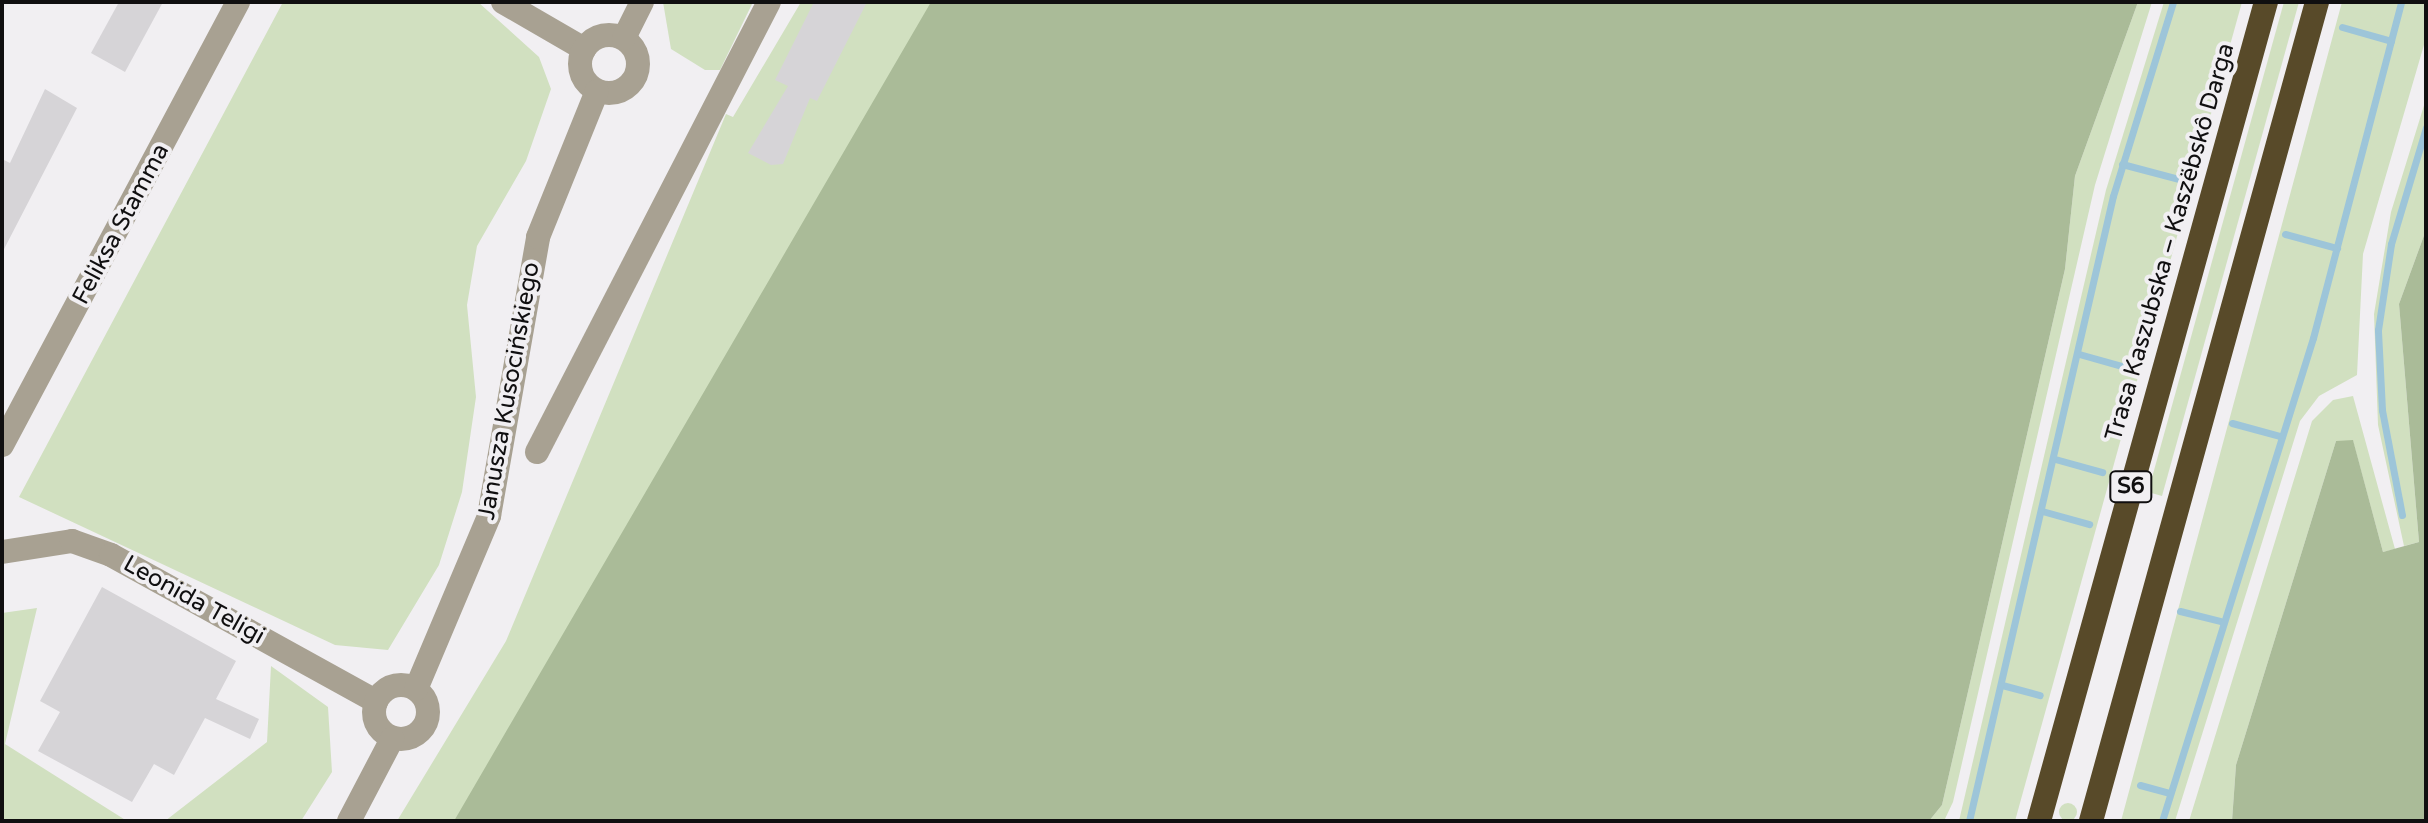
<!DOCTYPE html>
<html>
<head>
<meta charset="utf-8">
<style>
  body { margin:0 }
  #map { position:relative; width:2428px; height:823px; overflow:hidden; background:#f1eff2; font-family:"Varela Round",sans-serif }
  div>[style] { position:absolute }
  .green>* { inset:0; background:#d1e0c0 }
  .round { border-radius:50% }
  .forest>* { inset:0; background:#aabb98 }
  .stream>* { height:7px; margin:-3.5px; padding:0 3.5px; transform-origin:3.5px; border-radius:3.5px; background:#9dc5d9 }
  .building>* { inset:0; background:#d6d4d7 }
  .minor>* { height:24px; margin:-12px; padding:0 12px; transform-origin:12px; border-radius:12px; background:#a8a192 }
  .minor>.ring { margin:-12px; padding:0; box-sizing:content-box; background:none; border:24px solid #a8a192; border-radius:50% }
  .highway>* { height:24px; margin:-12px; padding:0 12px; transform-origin:12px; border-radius:12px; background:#584a29 }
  span { translate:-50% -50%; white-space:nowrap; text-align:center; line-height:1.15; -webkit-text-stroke:8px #f1eff2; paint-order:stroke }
  .shield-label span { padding:2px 6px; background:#f1eff2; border:2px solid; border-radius:6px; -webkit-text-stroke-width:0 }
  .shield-label { font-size:22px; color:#100f10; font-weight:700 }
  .street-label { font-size:24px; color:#100f10 }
  .frame { position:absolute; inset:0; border:4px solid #100f10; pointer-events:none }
</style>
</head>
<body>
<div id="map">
  <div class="green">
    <i style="clip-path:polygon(283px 2px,478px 2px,539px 57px,551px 89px,526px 161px,477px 246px,467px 305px,476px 397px,462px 492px,439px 565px,388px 650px,335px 645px,19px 497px)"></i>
    <i style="clip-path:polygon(663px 2px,753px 2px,720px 70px,705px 70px,671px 49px)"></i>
    <i style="clip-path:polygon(801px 2px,932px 2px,457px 821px,397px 821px,506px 641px,726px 114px,733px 117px)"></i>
    <i style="clip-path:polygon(2138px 2px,2152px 2px,2095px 185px,1953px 802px,1944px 821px,1929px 821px,1942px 805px,2065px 269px,2075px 176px)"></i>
    <i style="clip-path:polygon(2164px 2px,2242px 2px,2015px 821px,1959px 821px,2106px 190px)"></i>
    <i style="clip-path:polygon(2284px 2px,2299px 2px,2162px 496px,2148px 492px)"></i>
    <i style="clip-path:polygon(2342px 2px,2426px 2px,2426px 38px,2363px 254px,2357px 375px,2319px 396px,2300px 421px,2175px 821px,2121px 821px)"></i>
    <i style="clip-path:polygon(2426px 99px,2426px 230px,2399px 304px,2419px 542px,2404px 546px,2378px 425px,2374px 314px,2391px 212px)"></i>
    <i style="clip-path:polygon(2353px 396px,2395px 549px,2383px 552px,2353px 441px,2336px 441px,2236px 765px,2232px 821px,2189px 821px,2312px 421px,2333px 400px)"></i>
    <i style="clip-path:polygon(37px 608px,5px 744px,127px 821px,2px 821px,2px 613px)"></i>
    <i style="clip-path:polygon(271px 666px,328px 707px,332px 772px,301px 821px,165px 821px,267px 742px)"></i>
    <i class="round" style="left:2059px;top:803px;width:18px;height:18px"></i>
  </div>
  <div class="forest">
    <i style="clip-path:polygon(931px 2px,2138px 2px,2075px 176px,2065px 269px,1942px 805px,1929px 821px,454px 821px)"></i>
    <i style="clip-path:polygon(2426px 230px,2426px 821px,2232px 821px,2236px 765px,2336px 441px,2353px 440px,2383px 552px,2419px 542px,2399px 304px)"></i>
  </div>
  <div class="stream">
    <i style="left:2342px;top:27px;width:51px;rotate:15.9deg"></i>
    <i style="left:2122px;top:164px;width:66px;rotate:14.9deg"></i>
    <i style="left:2285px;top:234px;width:54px;rotate:15.1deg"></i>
    <i style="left:2079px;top:354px;width:55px;rotate:15.8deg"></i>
    <i style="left:2232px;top:423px;width:50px;rotate:15.2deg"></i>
    <i style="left:2055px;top:459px;width:49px;rotate:15.5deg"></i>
    <i style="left:2042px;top:511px;width:49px;rotate:15.5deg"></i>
    <i style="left:2402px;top:515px;width:107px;rotate:-100.8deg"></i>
    <i style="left:2382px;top:410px;width:80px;rotate:-92.9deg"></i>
    <i style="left:2378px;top:330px;width:87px;rotate:-81.4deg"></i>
    <i style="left:2391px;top:244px;width:122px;rotate:-73.3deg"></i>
    <i style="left:2180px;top:611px;width:41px;rotate:14deg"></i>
    <i style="left:2002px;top:685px;width:39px;rotate:15deg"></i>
    <i style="left:2140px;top:785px;width:31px;rotate:15deg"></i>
    <i style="left:1969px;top:821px;width:641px;rotate:-77.03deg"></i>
    <i style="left:2113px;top:196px;width:203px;rotate:-72.8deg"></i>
    <i style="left:2162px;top:821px;width:506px;rotate:-72.64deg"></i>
    <i style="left:2313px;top:338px;width:347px;rotate:-75.3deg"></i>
  </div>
  <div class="building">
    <i style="clip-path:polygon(119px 2px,163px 2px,125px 72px,91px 53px)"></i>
    <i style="clip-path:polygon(814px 2px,867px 2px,817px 101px,810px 98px,783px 164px,771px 165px,748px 153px,788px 86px,775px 80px)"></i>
    <i style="clip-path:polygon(45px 89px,77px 108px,2px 253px,2px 159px,10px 163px)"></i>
    <i style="clip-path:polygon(102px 587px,236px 661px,216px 699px,259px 719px,250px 739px,205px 718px,174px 775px,154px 764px,132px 802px,38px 751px,60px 712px,40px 701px)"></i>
  </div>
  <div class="minor">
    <i style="left:503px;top:2px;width:94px;rotate:30.1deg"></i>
    <i class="ring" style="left:580px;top:35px;width:34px;height:34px"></i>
    <i style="left:624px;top:38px;width:40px;rotate:-63.4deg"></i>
    <i style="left:2px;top:445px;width:502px;rotate:-61.95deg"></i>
    <i style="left:537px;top:452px;width:506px;rotate:-62.73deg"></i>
    <i style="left:2px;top:552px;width:71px;rotate:-8.9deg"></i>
    <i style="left:72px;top:541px;width:41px;rotate:19.7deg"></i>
    <i style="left:111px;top:555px;width:303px;rotate:28.9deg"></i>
    <i class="ring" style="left:374px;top:685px;width:30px;height:30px"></i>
    <i style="left:416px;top:689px;width:188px;rotate:-67.1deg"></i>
    <i style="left:489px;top:516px;width:283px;rotate:-80deg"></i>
    <i style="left:538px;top:237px;width:157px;rotate:-68deg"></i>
    <i style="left:349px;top:821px;width:93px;rotate:-62.3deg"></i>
  </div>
  <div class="highway">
    <i style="left:2039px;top:821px;width:850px;rotate:-74.51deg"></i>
    <i style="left:2091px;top:821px;width:850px;rotate:-74.57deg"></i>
  </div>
  <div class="shield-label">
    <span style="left:2131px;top:487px">S6</span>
  </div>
  <div class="street-label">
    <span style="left:121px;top:224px;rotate:-62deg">Feliksa Stamma</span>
    <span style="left:2170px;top:242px;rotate:-74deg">Trasa Kaszubska – Kaszëbskô Darga</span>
    <span style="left:509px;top:391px;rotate:-80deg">Janusza Kusocińskiego</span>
    <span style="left:194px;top:600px;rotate:29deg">Leonida Teligi</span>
  </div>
  <div class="frame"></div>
</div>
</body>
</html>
